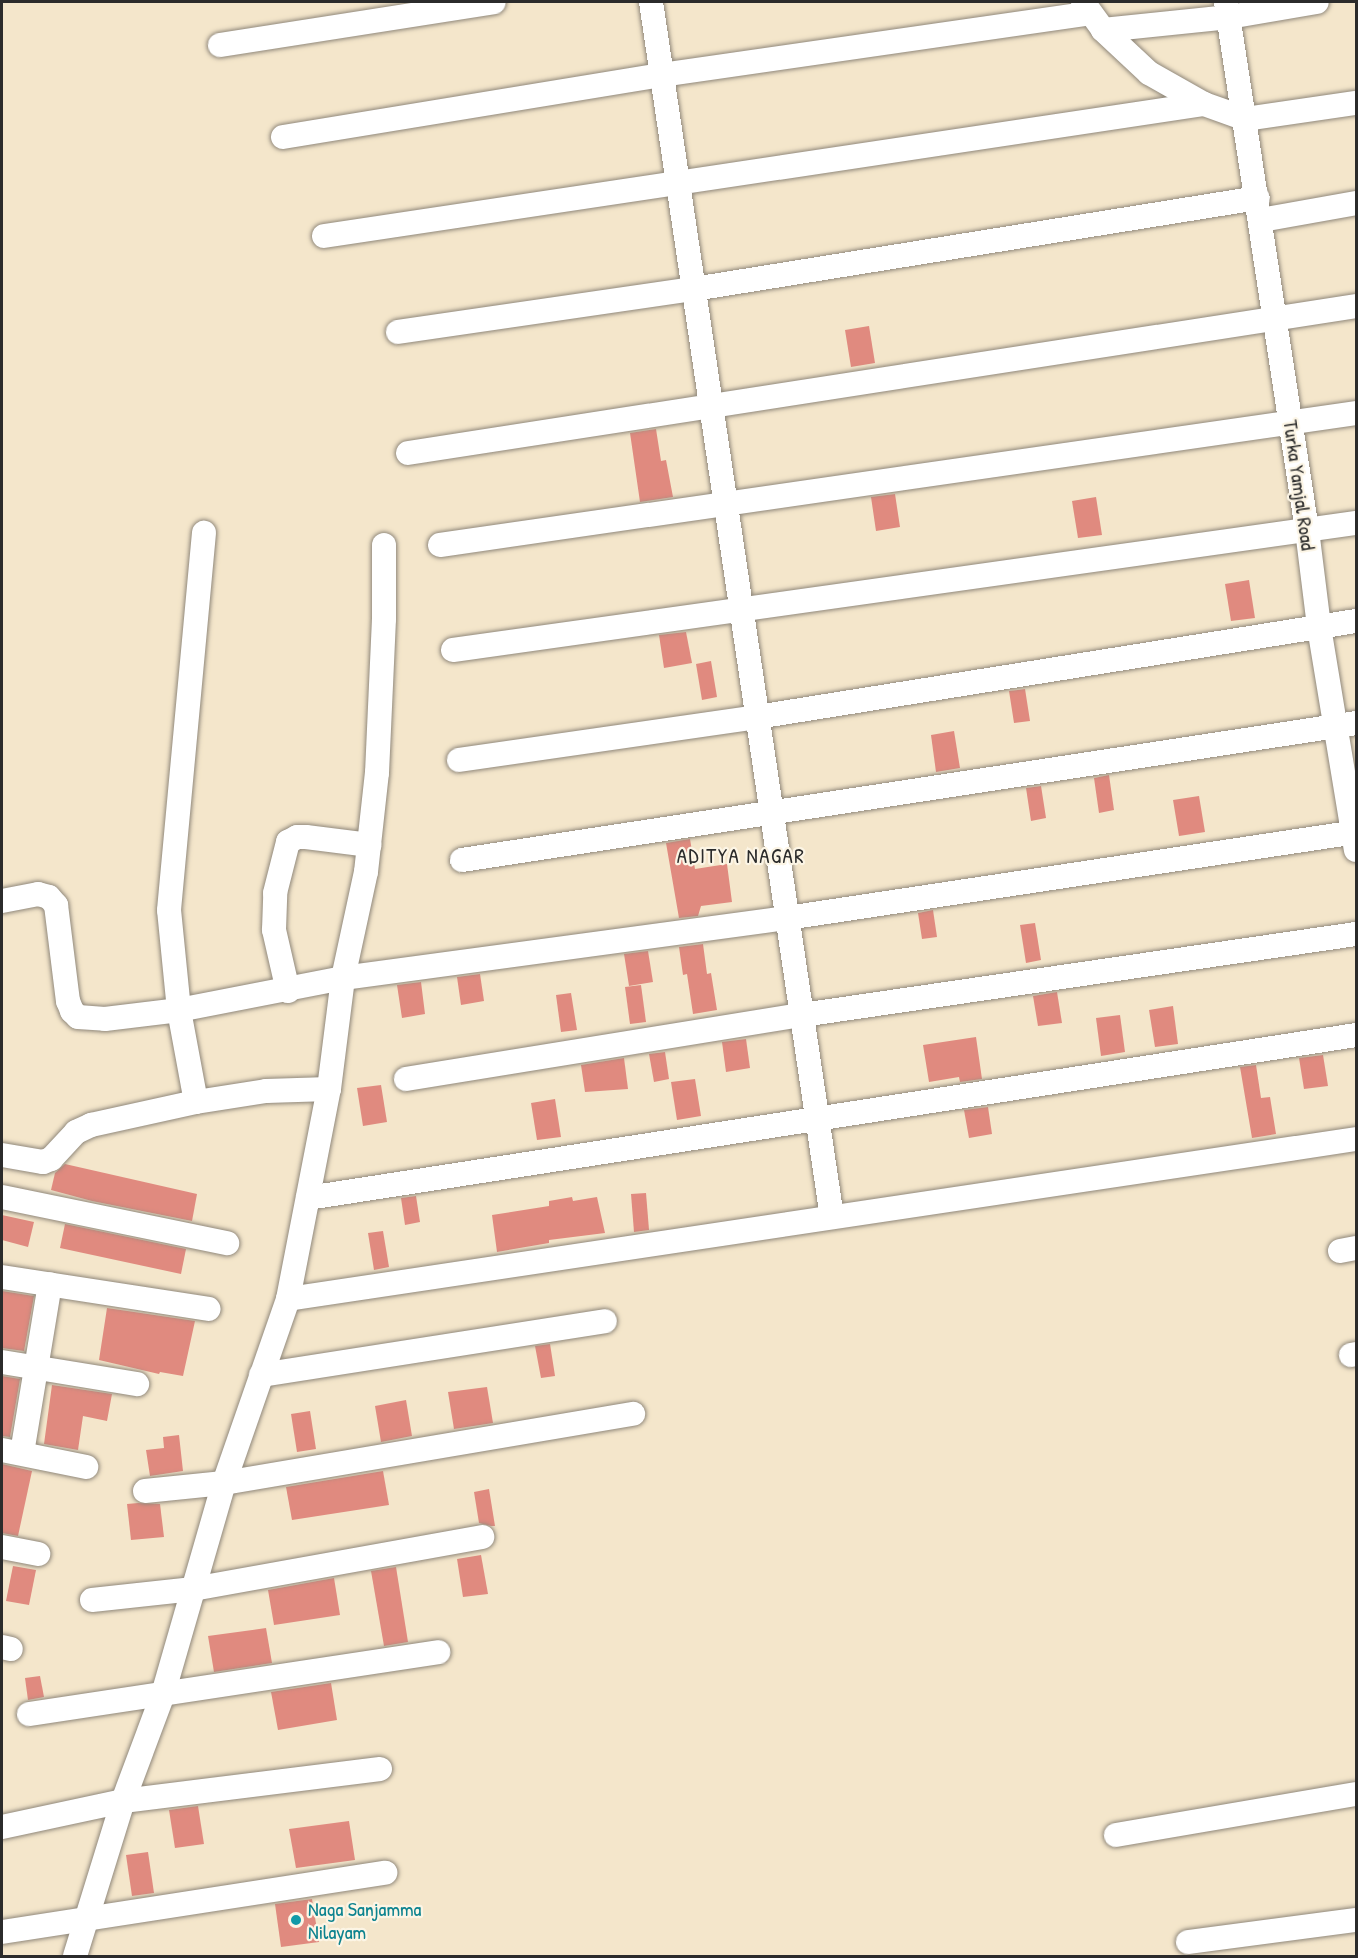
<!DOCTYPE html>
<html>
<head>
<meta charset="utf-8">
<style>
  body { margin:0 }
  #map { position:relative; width:1358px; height:1958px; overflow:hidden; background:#f4e6cb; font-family:"Patrick Hand",sans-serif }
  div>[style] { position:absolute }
  .building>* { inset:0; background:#e08a7f }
  .roads { filter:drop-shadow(0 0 2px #90887b) drop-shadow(0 0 2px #90887b) }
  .minor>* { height:24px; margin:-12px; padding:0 12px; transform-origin:12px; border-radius:12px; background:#fff }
  .dots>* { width:16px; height:16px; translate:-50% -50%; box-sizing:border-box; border:3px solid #fcf5e5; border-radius:50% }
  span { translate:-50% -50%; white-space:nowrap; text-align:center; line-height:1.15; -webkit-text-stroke:4.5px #fcf5e5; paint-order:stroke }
  .street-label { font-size:20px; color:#2b2b2b }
  .culture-label { font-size:20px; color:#0d838f }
  .left { translate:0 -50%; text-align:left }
  .neighbourhood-label { font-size:21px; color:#2b2b2b; letter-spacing:1.5px }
  .frame { position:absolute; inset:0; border:3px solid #2b2b2b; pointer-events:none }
</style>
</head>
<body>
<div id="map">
  <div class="building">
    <i style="clip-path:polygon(869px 326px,875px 363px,851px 367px,845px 330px)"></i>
    <i style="clip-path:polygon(656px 429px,661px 461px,666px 460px,673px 497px,640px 502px,630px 433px)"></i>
    <i style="clip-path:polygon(895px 494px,900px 527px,876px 531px,871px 497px)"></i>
    <i style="clip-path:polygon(1096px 497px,1102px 535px,1078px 538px,1072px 501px)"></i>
    <i style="clip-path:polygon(1249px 580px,1255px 618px,1231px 621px,1225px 584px)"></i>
    <i style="clip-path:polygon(686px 632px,692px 663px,664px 668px,659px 635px)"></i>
    <i style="clip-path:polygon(711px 661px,717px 697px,702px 700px,696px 664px)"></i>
    <i style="clip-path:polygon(1025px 689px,1030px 721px,1014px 723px,1009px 691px)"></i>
    <i style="clip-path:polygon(954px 731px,960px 768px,936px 772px,931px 735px)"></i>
    <i style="clip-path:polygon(1109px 775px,1114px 810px,1099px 813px,1094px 778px)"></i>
    <i style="clip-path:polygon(1041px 786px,1046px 818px,1031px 821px,1026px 788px)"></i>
    <i style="clip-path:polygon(1199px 796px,1205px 832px,1179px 836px,1173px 800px)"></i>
    <i style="clip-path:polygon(690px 839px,695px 869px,727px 864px,732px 902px,701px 906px,698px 916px,679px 918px,666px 843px)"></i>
    <i style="clip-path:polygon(933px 910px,937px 937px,922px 939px,918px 913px)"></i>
    <i style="clip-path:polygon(1035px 923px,1041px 960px,1026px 963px,1020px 925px)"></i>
    <i style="clip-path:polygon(703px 944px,707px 974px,711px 973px,717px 1010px,693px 1014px,687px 974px,683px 975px,679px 947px)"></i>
    <i style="clip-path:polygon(648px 951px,653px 982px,629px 986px,624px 954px)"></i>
    <i style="clip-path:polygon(480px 974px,484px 1001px,461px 1005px,457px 977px)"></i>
    <i style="clip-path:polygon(421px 982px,425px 1014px,402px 1018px,397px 985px)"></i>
    <i style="clip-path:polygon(641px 985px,646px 1022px,630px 1024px,625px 987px)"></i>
    <i style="clip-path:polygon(1057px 992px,1062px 1023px,1038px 1026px,1033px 996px)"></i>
    <i style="clip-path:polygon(571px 993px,577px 1030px,561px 1032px,556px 995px)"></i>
    <i style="clip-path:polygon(1173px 1006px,1178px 1044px,1155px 1047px,1149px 1010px)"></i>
    <i style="clip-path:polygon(1120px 1015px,1125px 1052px,1101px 1056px,1096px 1018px)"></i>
    <i style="clip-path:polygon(976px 1037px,982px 1079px,960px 1082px,959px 1077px,929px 1082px,923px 1045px)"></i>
    <i style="clip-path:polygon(746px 1039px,750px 1068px,726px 1072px,722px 1042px)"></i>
    <i style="clip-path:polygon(665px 1052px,669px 1079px,654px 1082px,649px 1054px)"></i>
    <i style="clip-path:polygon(1323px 1055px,1328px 1086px,1304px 1089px,1299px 1058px)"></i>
    <i style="clip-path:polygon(624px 1058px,628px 1089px,585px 1092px,581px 1065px)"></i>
    <i style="clip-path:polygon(1256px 1065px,1261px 1098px,1270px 1097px,1276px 1134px,1252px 1138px,1240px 1067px)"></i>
    <i style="clip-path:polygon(695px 1079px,701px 1116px,677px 1120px,671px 1082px)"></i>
    <i style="clip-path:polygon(381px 1085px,387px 1122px,363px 1126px,357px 1088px)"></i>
    <i style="clip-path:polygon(555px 1099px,561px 1137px,537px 1140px,531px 1103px)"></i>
    <i style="clip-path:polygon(988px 1107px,992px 1134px,969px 1138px,964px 1110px)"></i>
    <i style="clip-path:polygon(65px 1164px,197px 1194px,192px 1221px,92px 1201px,51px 1190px,55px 1173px)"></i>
    <i style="clip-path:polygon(646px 1193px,649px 1230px,634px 1232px,631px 1194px)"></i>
    <i style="clip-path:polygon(416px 1196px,420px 1222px,405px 1225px,401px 1198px)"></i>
    <i style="clip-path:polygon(572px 1197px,573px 1201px,597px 1197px,605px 1233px,549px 1240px,549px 1243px,497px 1252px,492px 1215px,549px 1206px,549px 1201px)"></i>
    <i style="clip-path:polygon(2px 1215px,34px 1222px,28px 1247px,2px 1240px)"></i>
    <i style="clip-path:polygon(65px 1224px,186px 1249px,181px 1274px,60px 1248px)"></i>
    <i style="clip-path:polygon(383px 1231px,389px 1267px,374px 1270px,368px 1233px)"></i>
    <i style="clip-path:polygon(2px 1291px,34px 1296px,24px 1351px,2px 1348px)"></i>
    <i style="clip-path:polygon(107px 1308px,195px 1321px,183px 1376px,160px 1372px,159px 1374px,99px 1360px)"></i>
    <i style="clip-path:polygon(550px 1344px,555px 1376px,541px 1378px,535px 1346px)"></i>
    <i style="clip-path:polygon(2px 1376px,20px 1379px,10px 1437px,2px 1436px)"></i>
    <i style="clip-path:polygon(52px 1385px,112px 1394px,107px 1421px,83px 1416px,78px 1450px,44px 1444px)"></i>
    <i style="clip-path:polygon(487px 1387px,493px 1423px,454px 1429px,448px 1392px)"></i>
    <i style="clip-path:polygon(406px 1400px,412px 1436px,381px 1442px,375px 1406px)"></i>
    <i style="clip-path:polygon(310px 1411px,316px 1449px,297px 1452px,291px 1414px)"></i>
    <i style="clip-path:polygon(179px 1435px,183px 1471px,150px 1476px,146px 1450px,164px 1448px,163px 1437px)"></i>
    <i style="clip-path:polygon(2px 1464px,32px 1471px,18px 1536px,2px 1533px)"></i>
    <i style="clip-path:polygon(383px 1471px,389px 1505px,292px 1520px,286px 1487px)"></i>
    <i style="clip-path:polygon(489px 1489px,495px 1526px,491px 1526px,479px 1523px,474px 1492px)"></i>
    <i style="clip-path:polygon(138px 1503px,160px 1504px,164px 1537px,131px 1540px,127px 1504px)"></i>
    <i style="clip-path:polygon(481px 1555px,488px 1594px,463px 1597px,457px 1559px)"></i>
    <i style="clip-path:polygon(13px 1566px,36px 1570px,29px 1605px,6px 1601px)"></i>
    <i style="clip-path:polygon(396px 1567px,408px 1642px,384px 1646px,371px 1571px)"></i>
    <i style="clip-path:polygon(334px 1578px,340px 1615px,274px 1625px,268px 1590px)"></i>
    <i style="clip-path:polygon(266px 1628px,272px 1663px,214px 1672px,208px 1636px)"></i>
    <i style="clip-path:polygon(40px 1676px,44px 1697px,28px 1700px,25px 1678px)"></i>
    <i style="clip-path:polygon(331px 1683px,337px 1720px,278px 1730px,271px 1692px)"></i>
    <i style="clip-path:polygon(198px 1806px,204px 1844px,175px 1848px,169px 1810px)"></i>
    <i style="clip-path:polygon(349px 1821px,355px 1860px,296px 1868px,289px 1829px)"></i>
    <i style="clip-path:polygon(148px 1852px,154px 1893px,132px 1896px,126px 1855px)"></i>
    <i style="clip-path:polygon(312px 1899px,319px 1942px,281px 1947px,275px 1904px)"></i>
  </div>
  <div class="roads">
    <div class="minor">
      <i style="left:651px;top:2px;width:1228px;rotate:81.53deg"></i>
      <i style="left:1083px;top:2px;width:34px;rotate:54deg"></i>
      <i style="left:1103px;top:30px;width:63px;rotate:43.1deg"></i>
      <i style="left:1149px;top:73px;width:63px;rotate:29.4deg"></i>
      <i style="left:1204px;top:104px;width:45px;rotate:19.7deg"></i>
      <i style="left:1246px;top:119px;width:111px;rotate:-8.3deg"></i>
      <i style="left:1226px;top:2px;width:534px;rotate:81.28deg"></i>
      <i style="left:1307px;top:530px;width:98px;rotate:82.9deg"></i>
      <i style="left:1319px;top:627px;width:226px;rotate:80.6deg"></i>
      <i style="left:1103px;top:30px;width:127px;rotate:-5.9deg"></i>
      <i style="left:1229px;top:17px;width:89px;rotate:-9.7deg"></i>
      <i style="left:220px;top:45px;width:277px;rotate:-8.9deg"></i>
      <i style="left:283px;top:137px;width:384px;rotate:-9.3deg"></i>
      <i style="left:662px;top:75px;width:432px;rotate:-8.2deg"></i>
      <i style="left:1261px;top:220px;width:97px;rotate:-10.1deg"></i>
      <i style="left:324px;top:236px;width:890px;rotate:-8.53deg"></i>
      <i style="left:398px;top:332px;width:299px;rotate:-8.3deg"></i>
      <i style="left:694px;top:289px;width:571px;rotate:-9.17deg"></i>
      <i style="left:408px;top:453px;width:959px;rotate:-8.81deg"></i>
      <i style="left:440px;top:545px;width:925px;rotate:-8.2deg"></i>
      <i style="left:453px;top:650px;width:912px;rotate:-8.01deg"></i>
      <i style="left:459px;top:760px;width:301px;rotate:-8.2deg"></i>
      <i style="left:757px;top:717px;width:607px;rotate:-9.11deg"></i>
      <i style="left:462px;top:860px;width:904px;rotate:-8.71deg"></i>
      <i style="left:2px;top:901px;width:37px;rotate:-11deg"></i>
      <i style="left:38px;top:894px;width:11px;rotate:15deg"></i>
      <i style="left:49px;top:897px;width:11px;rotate:49deg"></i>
      <i style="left:56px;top:905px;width:97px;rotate:82.9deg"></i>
      <i style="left:68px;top:1001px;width:11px;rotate:68deg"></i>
      <i style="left:72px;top:1011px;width:8px;rotate:45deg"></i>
      <i style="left:78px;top:1017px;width:27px;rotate:4deg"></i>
      <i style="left:105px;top:1019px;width:75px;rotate:-6.9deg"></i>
      <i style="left:179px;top:1010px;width:167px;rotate:-11deg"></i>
      <i style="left:343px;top:978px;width:448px;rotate:-7.7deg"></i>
      <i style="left:787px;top:918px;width:575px;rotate:-8.59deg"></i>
      <i style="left:288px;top:991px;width:63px;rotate:-102.9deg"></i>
      <i style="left:274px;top:930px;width:37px;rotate:-88deg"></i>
      <i style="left:275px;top:893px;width:53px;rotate:-75.7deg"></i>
      <i style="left:288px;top:842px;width:10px;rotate:-29deg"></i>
      <i style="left:297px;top:837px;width:9px"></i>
      <i style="left:306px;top:837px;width:64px;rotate:7.2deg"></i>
      <i style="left:406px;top:1079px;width:401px;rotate:-9.2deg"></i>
      <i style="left:802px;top:1015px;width:560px;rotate:-8.32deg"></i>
      <i style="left:196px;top:1102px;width:94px;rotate:-100.5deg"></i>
      <i style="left:179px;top:1010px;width:100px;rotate:-95.7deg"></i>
      <i style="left:169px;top:910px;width:379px;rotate:-84.7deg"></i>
      <i style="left:2px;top:1155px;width:42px;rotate:9.7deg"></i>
      <i style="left:43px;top:1162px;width:9px;rotate:-21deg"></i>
      <i style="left:51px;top:1159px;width:37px;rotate:-47deg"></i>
      <i style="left:76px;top:1132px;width:17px;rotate:-25deg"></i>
      <i style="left:91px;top:1125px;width:107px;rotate:-12.4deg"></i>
      <i style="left:196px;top:1102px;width:71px;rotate:-8.9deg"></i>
      <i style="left:266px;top:1091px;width:63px;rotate:-1.8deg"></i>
      <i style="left:2px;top:1197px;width:230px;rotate:11.6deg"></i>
      <i style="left:308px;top:1198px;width:1061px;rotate:-8.84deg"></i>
      <i style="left:1340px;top:1251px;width:16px;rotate:-11deg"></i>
      <i style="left:2px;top:1277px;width:209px;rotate:8.8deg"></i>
      <i style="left:288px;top:1299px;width:1080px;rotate:-8.52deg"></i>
      <i style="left:1351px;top:1355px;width:5px;rotate:-11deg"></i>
      <i style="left:2px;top:1362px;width:137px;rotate:9.3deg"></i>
      <i style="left:261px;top:1375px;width:348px;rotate:-8.9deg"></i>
      <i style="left:2px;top:1450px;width:86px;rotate:11.4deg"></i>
      <i style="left:22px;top:1453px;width:171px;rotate:-80.6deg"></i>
      <i style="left:145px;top:1491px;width:79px;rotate:-5.8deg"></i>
      <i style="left:224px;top:1483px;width:415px;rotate:-9.6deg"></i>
      <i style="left:2px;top:1547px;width:37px;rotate:11deg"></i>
      <i style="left:92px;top:1600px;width:102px;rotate:-6.2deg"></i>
      <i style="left:193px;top:1589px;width:294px;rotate:-10.2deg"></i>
      <i style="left:2px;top:1647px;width:9px;rotate:13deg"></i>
      <i style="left:29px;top:1714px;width:414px;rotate:-8.6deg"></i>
      <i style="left:2px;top:1827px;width:124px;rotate:-12.1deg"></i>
      <i style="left:123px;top:1801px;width:259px;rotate:-7.1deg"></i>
      <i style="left:1116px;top:1835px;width:243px;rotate:-9.7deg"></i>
      <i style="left:2px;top:1932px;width:388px;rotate:-8.8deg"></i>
      <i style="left:1188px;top:1942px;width:169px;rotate:-7.5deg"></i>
      <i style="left:75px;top:1956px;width:162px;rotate:-72.8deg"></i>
      <i style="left:123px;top:1801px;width:114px;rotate:-69.5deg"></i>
      <i style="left:163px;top:1694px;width:220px;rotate:-73.9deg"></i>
      <i style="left:224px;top:1483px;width:195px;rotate:-70.8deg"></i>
      <i style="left:288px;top:1299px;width:214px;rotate:-79deg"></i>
      <i style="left:329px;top:1089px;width:112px;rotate:-82.8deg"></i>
      <i style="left:343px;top:978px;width:108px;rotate:-77.8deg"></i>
      <i style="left:366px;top:872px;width:100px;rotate:-83.7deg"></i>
      <i style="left:377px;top:773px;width:154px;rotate:-87.4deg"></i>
      <i style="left:384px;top:619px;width:74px;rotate:-90deg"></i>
    </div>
  </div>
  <div class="dots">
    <i style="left:296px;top:1920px;background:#0f9aa8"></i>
  </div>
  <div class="street-label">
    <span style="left:1300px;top:485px;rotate:82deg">Turka Yamjal Road</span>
  </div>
  <div class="culture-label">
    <span class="left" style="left:308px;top:1920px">Naga Sanjamma<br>Nilayam</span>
  </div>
  <div class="neighbourhood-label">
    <span style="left:741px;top:856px">ADITYA NAGAR</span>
  </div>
  <div class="frame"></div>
</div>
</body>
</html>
